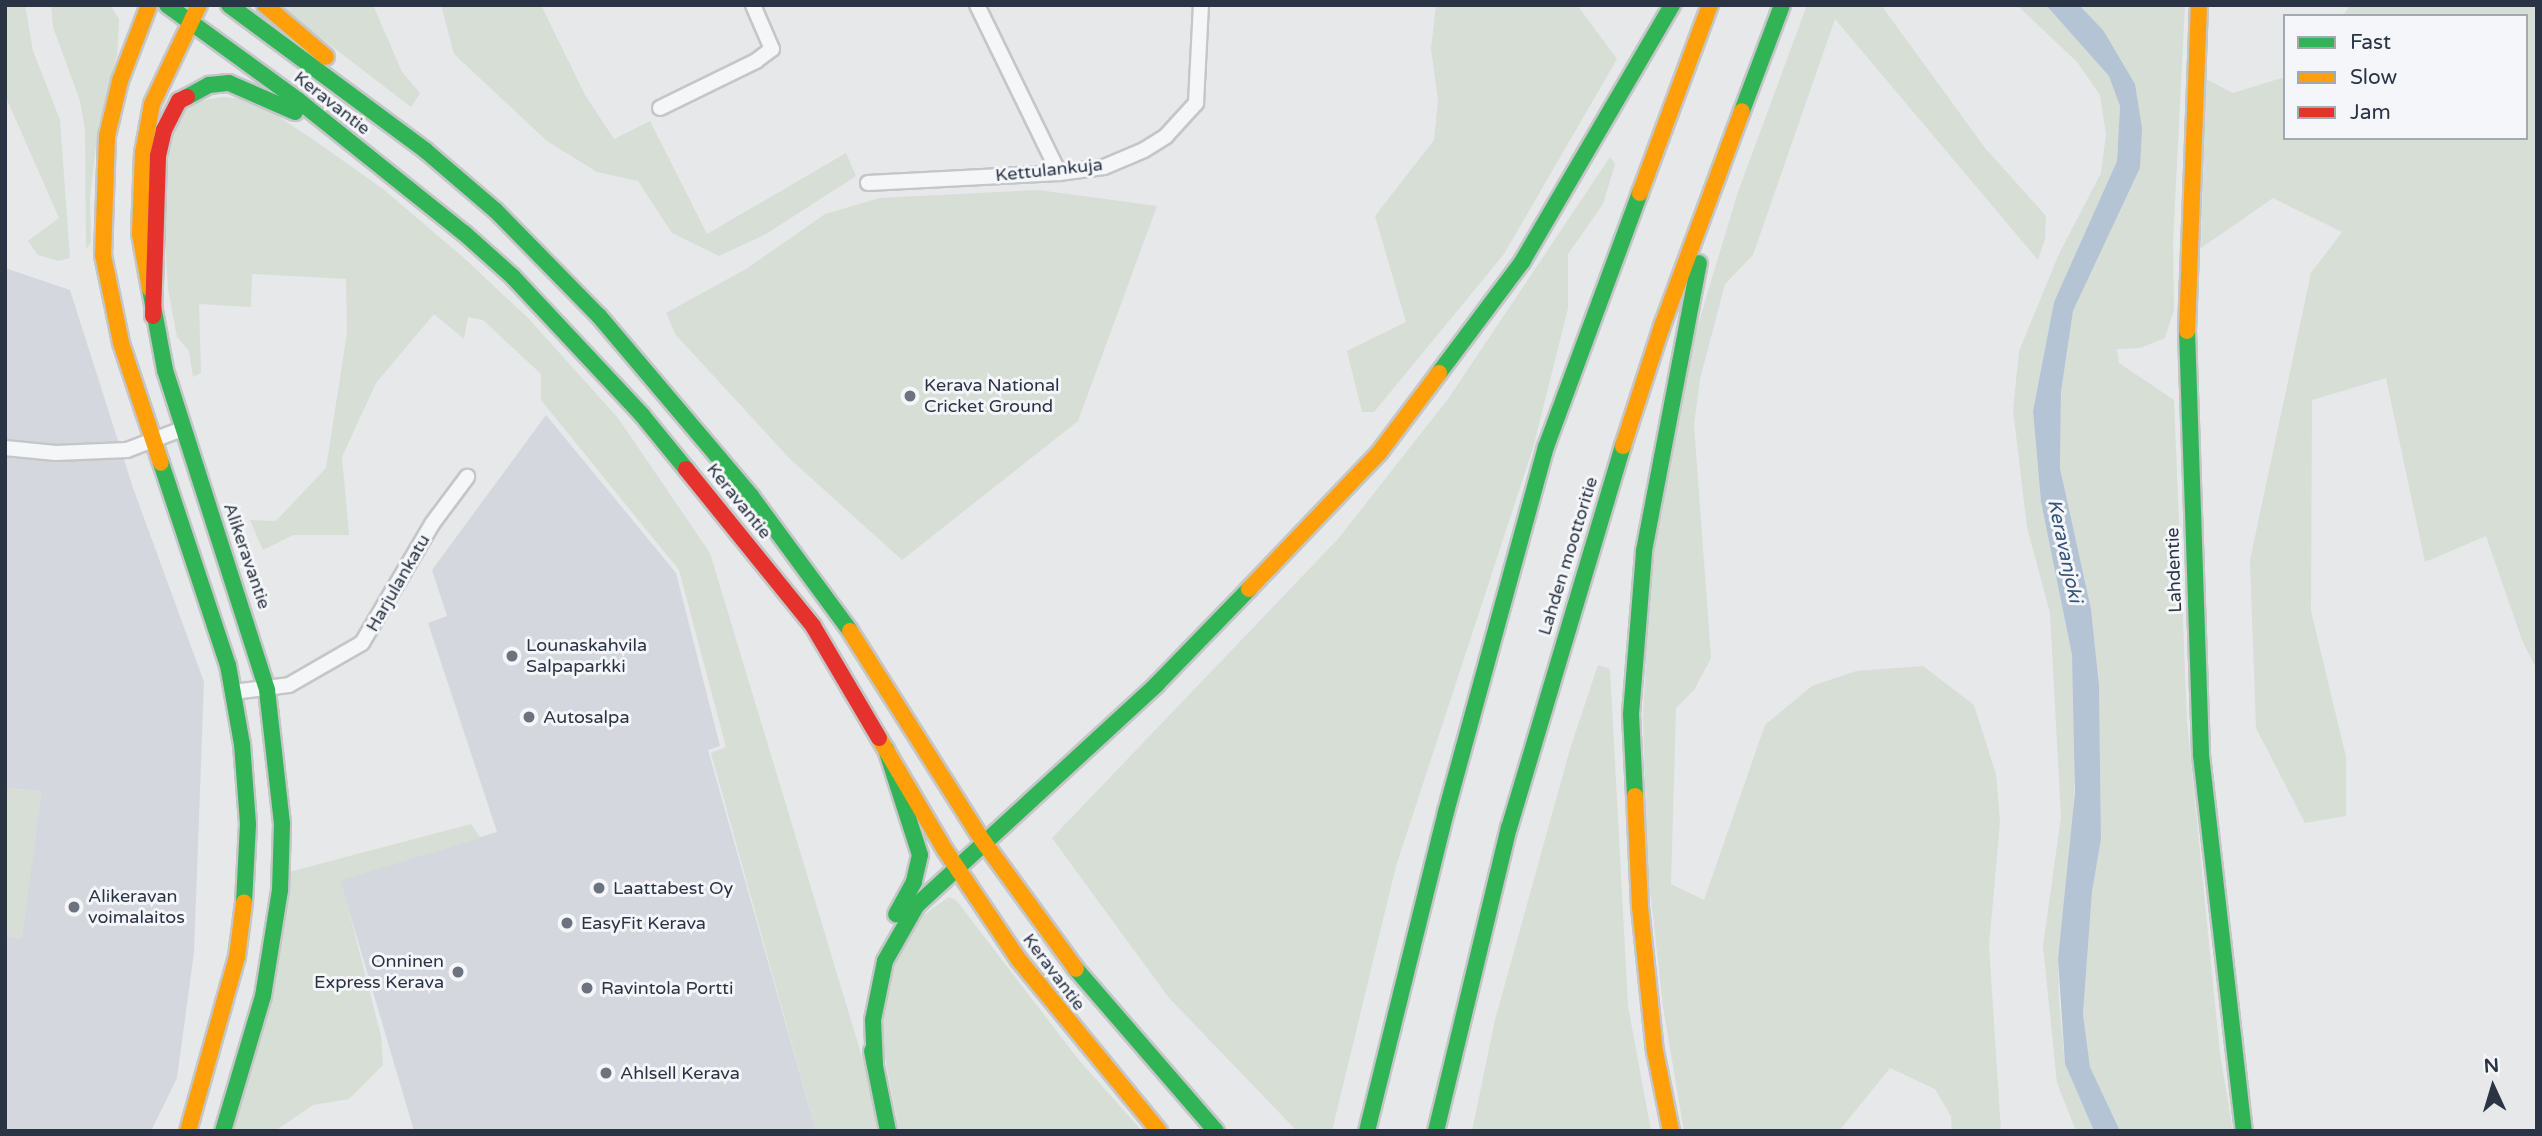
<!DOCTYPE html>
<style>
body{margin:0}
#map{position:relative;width:2542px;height:1136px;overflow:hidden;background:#e6e8ea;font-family:"Varela Round",sans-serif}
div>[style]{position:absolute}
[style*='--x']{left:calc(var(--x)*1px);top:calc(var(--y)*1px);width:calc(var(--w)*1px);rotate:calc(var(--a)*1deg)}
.built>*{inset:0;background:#d4d7dd}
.green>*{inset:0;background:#d6ded6}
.water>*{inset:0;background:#b4c4d5}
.roads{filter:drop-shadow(2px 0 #c4c6c8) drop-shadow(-2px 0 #c4c6c8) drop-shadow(0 2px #c4c6c8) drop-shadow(0 -2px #c4c6c8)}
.street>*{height:14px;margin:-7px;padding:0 7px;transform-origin:7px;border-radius:7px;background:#f5f6f7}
.fast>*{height:16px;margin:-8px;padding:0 8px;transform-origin:8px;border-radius:8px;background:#30b455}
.slow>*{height:16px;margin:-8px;padding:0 8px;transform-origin:8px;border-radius:8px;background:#ff9f0a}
.jam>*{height:16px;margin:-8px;padding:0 8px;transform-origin:8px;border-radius:8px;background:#e5322d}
.dots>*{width:19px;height:19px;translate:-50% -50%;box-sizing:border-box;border:4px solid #f4f6f9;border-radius:50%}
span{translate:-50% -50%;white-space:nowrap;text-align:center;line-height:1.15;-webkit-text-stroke:6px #f4f6f9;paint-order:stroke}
.street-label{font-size:18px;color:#2b3445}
.poi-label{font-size:18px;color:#2b3445}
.left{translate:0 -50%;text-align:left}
.right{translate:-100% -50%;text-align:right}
.water-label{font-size:19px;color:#34527a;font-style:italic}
.frame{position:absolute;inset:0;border:7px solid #2b3445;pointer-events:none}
.legend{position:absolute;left:2283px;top:14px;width:245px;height:126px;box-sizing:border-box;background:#f4f6f9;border:2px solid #a4a8b1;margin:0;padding:9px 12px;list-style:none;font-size:21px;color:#2b3445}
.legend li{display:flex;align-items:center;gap:14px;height:35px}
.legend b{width:35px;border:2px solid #a4a8b1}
.north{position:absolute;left:2458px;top:1052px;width:70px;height:70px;-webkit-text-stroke:5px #f4f6f9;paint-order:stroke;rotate:356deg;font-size:19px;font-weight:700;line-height:28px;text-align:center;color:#2b3445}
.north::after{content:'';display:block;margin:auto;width:24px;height:32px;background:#2b3445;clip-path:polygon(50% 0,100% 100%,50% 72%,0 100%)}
</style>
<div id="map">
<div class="built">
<i style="clip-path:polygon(5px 268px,70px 290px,133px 488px,204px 682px,194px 952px,177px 1078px,151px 1131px,5px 1131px,5px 936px,22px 938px,41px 791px,5px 788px)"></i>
<i style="clip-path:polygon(546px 415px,676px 573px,720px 746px,708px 750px,816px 1131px,414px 1131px,340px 880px,497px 832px,428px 623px,447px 616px,432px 570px)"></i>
</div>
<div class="green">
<i style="clip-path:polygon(5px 5px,25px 5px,33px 51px,60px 120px,70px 258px,58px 261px,38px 255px,28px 241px,59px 218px,5px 95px)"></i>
<i style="clip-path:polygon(51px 5px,110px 5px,119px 19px,117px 55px,98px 127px,90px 198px,91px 242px,86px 249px,85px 130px,80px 101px,53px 27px)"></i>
<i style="clip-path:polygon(278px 5px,373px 5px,402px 72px,420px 93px,411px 107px)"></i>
<i style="clip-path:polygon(441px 5px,541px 5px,585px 95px,614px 139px,650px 121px,707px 234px,846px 153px,856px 176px,766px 234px,719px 256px,672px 233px,638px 181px,597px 172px,547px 141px,454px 54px)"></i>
<i style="clip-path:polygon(1436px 5px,1577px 5px,1617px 59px,1504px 254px,1374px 412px,1362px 412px,1347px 351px,1406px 322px,1375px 216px,1434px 140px,1438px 100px,1431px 49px)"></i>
<i style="clip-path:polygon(1807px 5px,1881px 5px,1985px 148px,2046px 216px,2045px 239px,2038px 260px,1835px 19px,1753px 255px,1725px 284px,1700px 379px,1694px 425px,1711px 658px,1694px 690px,1676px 708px,1671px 884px,1704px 900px,1765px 725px,1812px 686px,1856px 671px,1923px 666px,1974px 705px,1996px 774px,2000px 822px,1989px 946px,2001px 1131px,1952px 1131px,1951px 1116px,1935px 1089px,1890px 1068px,1839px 1131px,1684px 1131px,1663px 1007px,1647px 863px,1643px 716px,1651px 559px,1690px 351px,1738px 192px)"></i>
<i style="clip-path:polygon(2017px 5px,2046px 5px,2063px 21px,2110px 76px,2120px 106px,2117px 161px,2054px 302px,2033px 411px,2041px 502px,2072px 655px,2076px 744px,2072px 847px,2058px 959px,2059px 1001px,2065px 1064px,2094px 1131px,2076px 1131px,2057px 1083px,2043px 946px,2061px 817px,2050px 613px,2027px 527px,2013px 410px,2019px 351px,2059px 254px,2101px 173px,2106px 134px,2100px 95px,2077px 62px)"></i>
<i style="clip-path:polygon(2079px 5px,2185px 5px,2173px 241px,2174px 310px,2165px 338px,2140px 348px,2117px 349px,2119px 363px,2174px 400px,2187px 721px,2220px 1054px,2233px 1131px,2120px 1131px,2090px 1067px,2083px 1014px,2092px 892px,2101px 839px,2099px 685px,2091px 609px,2060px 468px,2061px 392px,2073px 311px,2140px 168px,2103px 30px)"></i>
<i style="clip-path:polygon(2350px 5px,2537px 5px,2537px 670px,2522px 640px,2486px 536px,2425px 562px,2386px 378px,2312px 400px,2311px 611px,2346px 757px,2346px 816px,2305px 823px,2256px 728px,2250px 560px,2311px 273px,2342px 232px,2273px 198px,2201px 248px,2206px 79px,2233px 93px,2285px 77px,2285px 138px,2526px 138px,2526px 16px,2343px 16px)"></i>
<i style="clip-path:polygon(222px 97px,243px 99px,270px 111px,318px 143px,383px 189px,464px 258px,528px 318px,618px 418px,710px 553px,866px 1070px,879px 1131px,816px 1131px,711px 753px,726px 747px,679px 570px,541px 400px,541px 374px,483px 320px,468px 317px,464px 339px,434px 314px,376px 383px,342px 457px,349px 535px,293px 535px,263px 550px,250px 520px,276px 521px,326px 468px,347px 333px,346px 279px,252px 274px,251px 307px,199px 304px,201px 373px,193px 377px,189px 351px,177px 337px,168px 289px,163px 211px,171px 133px,183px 112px,201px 101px)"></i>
<i style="clip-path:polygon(1610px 157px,1615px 164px,1603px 204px,1568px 254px,1568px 308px,1533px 448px,1396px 866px,1332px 1131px,1297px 1131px,1169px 998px,1052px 838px,1338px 539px,1448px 399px)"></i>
<i style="clip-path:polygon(1038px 190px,1157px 206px,1078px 421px,902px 560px,790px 459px,676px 335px,666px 313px,746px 269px,825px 214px,880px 198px)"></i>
<i style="clip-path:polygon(1598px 665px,1610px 669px,1628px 1006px,1651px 1131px,1472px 1131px,1495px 1020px,1570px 749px)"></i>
<i style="clip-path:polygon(5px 788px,42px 791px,22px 938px,5px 936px)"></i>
<i style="clip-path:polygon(471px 824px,481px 838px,341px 880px,381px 1036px,383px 1065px,349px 1099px,313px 1105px,275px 1131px,233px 1129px,289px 872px)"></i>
<i style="clip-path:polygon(949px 897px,956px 900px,1078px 1059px,1142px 1131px,899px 1131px,884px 1053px,882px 1007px,898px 954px,922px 916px)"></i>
</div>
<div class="water">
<i style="clip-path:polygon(2046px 5px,2079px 5px,2103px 30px,2135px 84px,2142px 128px,2140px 168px,2073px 311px,2061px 392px,2060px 468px,2091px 609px,2099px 685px,2101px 839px,2092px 892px,2083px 1014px,2090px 1067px,2120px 1131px,2094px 1131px,2065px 1064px,2058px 959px,2075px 792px,2072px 655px,2041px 502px,2033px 411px,2054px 302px,2117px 161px,2120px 106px,2109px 76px)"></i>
</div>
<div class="roads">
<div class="street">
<i style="--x:977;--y:5;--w:187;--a:64"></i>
<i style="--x:660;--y:108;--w:107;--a:-26.1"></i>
<i style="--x:756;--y:61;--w:20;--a:-37"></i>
<i style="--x:772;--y:49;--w:48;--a:-113.4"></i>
<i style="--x:868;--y:183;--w:191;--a:-3"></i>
<i style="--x:1059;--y:173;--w:45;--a:-7.6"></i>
<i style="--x:1104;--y:167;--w:43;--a:-23"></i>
<i style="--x:1144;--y:150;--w:26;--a:-32"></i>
<i style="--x:1166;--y:136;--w:45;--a:-47.7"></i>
<i style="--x:1196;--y:103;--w:98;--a:-87.1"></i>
<i style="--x:5;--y:448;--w:51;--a:5.6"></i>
<i style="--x:56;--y:453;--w:71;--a:-2.4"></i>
<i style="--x:127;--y:450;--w:59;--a:-20.9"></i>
<i style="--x:233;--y:692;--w:56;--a:-7.1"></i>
<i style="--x:289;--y:685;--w:84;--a:-29.9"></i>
<i style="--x:362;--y:643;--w:138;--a:-59.5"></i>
<i style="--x:432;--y:524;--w:59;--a:-53.3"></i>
</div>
<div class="fast">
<i style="--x:167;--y:5;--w:163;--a:36"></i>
<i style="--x:299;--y:101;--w:211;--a:38.7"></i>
<i style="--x:464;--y:233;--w:66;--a:41.9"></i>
<i style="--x:513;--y:277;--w:189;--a:46.9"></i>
<i style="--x:642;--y:415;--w:70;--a:50.8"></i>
<i style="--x:229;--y:5;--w:245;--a:36.5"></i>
<i style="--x:426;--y:151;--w:92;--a:40.6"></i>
<i style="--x:496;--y:211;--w:147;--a:45.6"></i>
<i style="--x:599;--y:316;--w:236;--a:49.8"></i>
<i style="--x:751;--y:496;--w:167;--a:53.7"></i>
<i style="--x:187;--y:97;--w:25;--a:-29"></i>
<i style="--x:209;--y:85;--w:20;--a:-6"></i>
<i style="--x:229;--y:83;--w:72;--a:23.7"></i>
<i style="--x:1742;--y:111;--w:113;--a:-69.3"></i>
<i style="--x:150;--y:289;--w:82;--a:79.5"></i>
<i style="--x:165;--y:370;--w:336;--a:72.3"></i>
<i style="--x:267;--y:690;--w:135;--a:83.6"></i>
<i style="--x:282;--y:824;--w:66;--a:91.7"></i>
<i style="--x:280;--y:890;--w:107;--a:99.1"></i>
<i style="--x:263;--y:996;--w:141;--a:106.5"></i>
<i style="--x:2187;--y:331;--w:424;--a:88.1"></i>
<i style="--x:2201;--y:755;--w:378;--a:83.5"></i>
<i style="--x:1439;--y:373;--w:139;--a:-53.2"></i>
<i style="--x:1522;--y:262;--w:298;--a:-59.7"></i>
<i style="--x:161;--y:463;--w:213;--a:71.7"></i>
<i style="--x:228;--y:665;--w:80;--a:80"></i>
<i style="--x:242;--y:744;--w:80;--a:85.7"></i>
<i style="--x:248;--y:824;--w:78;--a:92.9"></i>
<i style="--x:886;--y:749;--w:111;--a:72.2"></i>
<i style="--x:920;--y:855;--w:28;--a:103"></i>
<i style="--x:914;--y:882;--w:37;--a:119"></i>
<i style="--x:1635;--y:796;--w:82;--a:-92.8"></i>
<i style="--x:1631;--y:714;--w:164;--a:-85.4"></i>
<i style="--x:1644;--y:551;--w:293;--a:-79.2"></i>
<i style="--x:1076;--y:969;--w:214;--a:49.2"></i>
<i style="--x:872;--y:1051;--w:82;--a:78.7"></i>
<i style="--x:875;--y:1066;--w:46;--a:-92.5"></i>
<i style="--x:873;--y:1020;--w:60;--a:-78.5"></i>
<i style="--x:885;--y:961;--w:64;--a:-60.3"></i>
<i style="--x:917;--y:905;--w:326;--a:-42.6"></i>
<i style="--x:1157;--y:684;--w:132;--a:-45.9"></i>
<i style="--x:1367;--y:1131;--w:329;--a:-76.1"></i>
<i style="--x:1446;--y:812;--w:378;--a:-74.7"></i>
<i style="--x:1546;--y:447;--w:271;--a:-69.7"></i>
<i style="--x:1436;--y:1131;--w:312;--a:-76.5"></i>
<i style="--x:1509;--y:828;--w:399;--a:-73.4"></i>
</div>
<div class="slow">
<i style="--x:149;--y:5;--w:81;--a:110.9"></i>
<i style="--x:120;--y:81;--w:57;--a:103.3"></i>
<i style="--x:107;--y:136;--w:119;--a:91.9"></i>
<i style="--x:103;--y:255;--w:90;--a:78.4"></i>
<i style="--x:121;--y:343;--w:126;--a:71.6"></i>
<i style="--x:265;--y:5;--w:80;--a:40.4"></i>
<i style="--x:1640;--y:193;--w:201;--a:-69.6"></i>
<i style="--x:150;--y:289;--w:56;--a:-100.3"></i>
<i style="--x:140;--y:234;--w:81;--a:-87.9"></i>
<i style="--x:143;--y:153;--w:50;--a:-79.6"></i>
<i style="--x:152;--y:104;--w:110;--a:-64.6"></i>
<i style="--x:2187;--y:331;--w:326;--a:-87.9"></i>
<i style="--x:1623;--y:446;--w:126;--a:-72"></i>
<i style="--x:1662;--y:326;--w:229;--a:-69.6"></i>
<i style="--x:1249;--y:589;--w:188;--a:-46.3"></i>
<i style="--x:1379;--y:453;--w:100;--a:-53.1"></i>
<i style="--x:850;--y:631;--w:249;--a:57.7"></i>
<i style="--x:983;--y:841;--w:158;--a:54"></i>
<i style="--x:879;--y:738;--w:130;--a:59.5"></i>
<i style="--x:945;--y:850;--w:133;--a:56.1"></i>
<i style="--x:1019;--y:960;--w:221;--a:50.7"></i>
<i style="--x:1635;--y:796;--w:111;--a:87.4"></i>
<i style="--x:1640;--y:907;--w:145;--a:84.1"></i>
<i style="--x:1655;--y:1051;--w:82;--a:78.7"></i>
<i style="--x:188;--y:1131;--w:181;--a:-74.3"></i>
<i style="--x:237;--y:957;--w:55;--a:-82.7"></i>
</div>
<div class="jam">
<i style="--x:153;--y:316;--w:160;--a:-88.2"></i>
<i style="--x:158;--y:156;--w:27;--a:-77"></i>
<i style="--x:164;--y:130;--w:33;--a:-63"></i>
<i style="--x:179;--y:101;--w:9;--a:-27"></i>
<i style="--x:686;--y:469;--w:202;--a:51"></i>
<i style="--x:813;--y:626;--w:130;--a:59.5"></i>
</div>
</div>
<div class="dots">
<i style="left:910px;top:396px;background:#6c737f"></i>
<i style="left:512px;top:656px;background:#6c737f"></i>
<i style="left:529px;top:717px;background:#6c737f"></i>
<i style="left:599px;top:888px;background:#6c737f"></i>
<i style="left:74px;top:907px;background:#6c737f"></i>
<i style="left:567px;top:923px;background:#6c737f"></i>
<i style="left:458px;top:972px;background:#6c737f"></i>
<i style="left:587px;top:988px;background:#6c737f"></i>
<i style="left:606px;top:1073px;background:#6c737f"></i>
</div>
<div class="street-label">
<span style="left:332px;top:103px;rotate:38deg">Keravantie</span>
<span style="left:1049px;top:170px;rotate:-6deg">Kettulankuja</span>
<span style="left:739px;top:501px;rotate:51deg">Keravantie</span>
<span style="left:247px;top:556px;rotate:71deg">Alikeravantie</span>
<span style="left:1568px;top:556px;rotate:-73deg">Lahden moottoritie</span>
<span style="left:2174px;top:570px;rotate:-92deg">Lahdentie</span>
<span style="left:398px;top:583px;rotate:-60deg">Harjulankatu</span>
<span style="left:1054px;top:972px;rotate:53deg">Keravantie</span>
</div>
<div class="poi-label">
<span class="left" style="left:924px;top:396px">Kerava National<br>Cricket Ground</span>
<span class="left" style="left:526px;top:656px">Lounaskahvila<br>Salpaparkki</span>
<span class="left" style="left:543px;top:717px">Autosalpa</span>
<span class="left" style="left:613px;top:888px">Laattabest Oy</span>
<span class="left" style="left:88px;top:907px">Alikeravan<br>voimalaitos</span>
<span class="left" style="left:581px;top:923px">EasyFit Kerava</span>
<span class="right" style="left:444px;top:972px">Onninen<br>Express Kerava</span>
<span class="left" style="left:601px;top:988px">Ravintola Portti</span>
<span class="left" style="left:620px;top:1073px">Ahlsell Kerava</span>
</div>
<div class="water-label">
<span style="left:2064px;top:551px;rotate:78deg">Keravanjoki</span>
</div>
<div class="frame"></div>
<ul class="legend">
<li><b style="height:9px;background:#30b455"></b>Fast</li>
<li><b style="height:9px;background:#ff9f0a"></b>Slow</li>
<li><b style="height:9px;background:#e5322d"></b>Jam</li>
</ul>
<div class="north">N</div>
</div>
